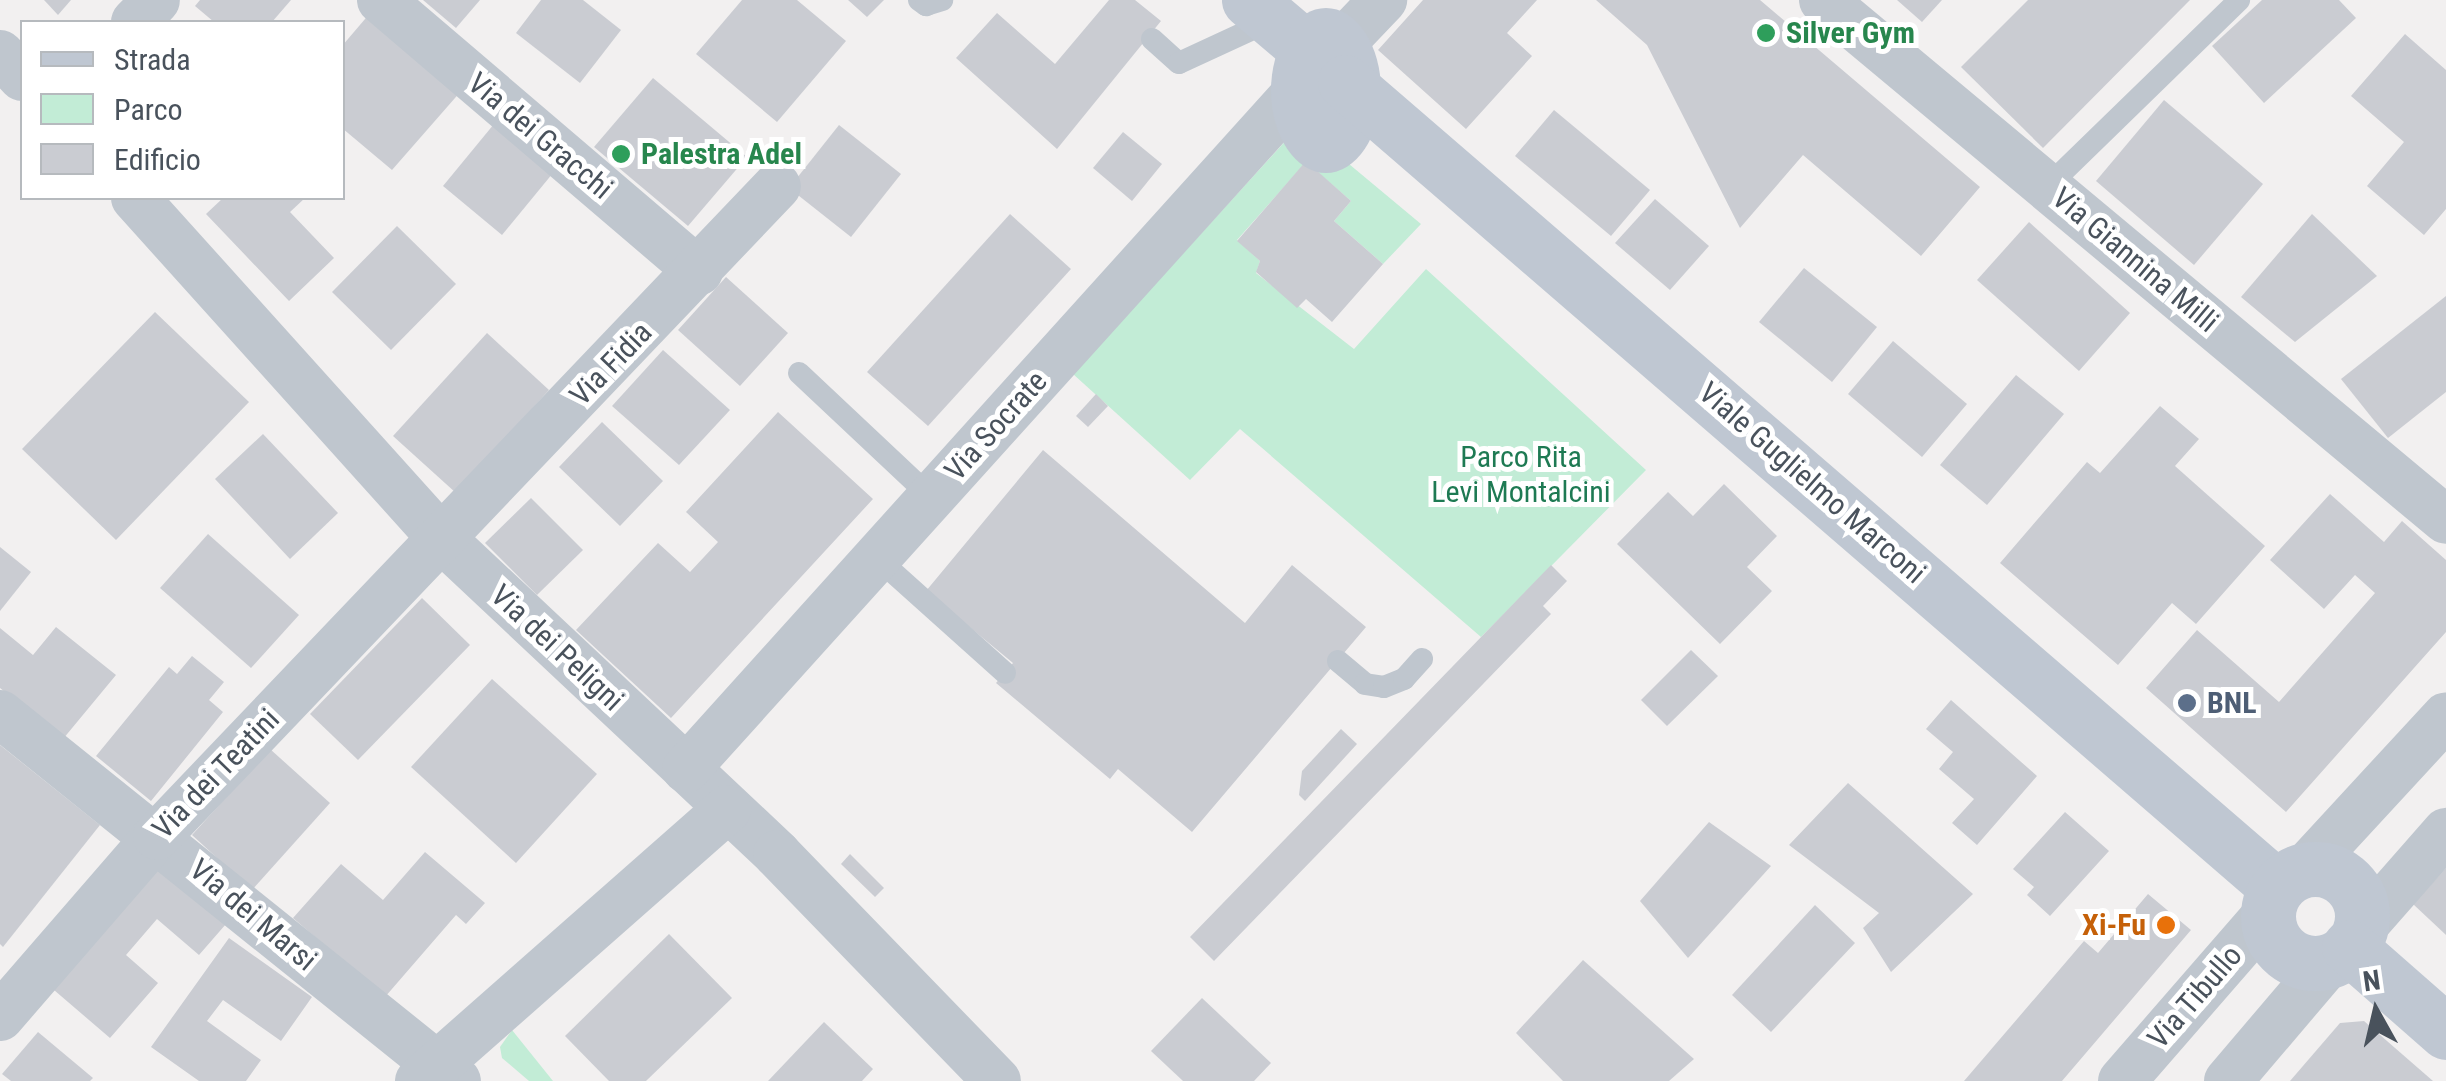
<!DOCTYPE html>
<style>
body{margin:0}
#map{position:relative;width:2446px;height:1081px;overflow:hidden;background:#f2f0f0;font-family:"Roboto Condensed",sans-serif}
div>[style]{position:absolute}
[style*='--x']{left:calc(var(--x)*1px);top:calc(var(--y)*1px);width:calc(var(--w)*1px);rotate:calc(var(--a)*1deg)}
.green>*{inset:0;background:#c2ecd6}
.building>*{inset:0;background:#caccd2}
.lane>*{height:22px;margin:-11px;padding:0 11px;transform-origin:11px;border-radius:11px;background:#bfc6ce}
.street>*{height:48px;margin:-24px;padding:0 24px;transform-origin:24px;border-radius:24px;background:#bfc6ce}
.secondary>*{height:55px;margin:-27.5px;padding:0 27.5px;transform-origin:27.5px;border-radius:27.5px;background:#bfc7d2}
.secondary>.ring{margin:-27.5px;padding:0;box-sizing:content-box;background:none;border:55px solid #bfc7d2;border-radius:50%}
.dots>*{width:28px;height:28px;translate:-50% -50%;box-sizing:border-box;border:5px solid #fff;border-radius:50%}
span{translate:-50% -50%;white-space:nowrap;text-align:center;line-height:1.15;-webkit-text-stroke:10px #fff;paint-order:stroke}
.leisure-label{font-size:30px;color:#27864d;font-weight:700}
.left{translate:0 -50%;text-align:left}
.street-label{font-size:30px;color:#49525c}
.park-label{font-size:30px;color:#1e7a53}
.service-label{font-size:30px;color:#4e5e75;font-weight:700}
.food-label{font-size:30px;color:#c56008;font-weight:700}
.right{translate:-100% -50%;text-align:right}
.legend{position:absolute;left:20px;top:20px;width:325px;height:180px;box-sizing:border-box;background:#fff;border:2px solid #b6babe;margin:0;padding:12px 18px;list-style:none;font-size:30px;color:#49525c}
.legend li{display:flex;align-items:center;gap:20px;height:50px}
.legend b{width:50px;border:2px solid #b6babe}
.north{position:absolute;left:2326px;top:961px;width:100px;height:100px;-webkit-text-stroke:8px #fff;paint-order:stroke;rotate:352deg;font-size:28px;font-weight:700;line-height:40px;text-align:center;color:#49525c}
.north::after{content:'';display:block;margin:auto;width:35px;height:45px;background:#49525c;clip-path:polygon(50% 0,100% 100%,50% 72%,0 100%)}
</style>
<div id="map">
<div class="green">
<i style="clip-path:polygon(1301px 124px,1421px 224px,1383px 264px,1334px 221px,1351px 201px,1306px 162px,1237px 240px,1260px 261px,1256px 273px,1354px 349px,1426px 269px,1646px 470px,1481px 637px,1240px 429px,1190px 480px,1073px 374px)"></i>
<i style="clip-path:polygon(512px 1030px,553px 1081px,529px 1081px,502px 1058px,500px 1047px)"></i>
</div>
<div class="building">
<i style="clip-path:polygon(44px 0,71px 0,58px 15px)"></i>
<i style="clip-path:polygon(200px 0,291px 0,272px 22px,214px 22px,195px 6px)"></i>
<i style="clip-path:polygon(423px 0,480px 0,456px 28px)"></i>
<i style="clip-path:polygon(541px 0,583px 0,621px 30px,580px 83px,516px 33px)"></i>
<i style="clip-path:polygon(742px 0,797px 0,846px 41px,777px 122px,696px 54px)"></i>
<i style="clip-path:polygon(848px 0,884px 0,867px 17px)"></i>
<i style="clip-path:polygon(1109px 0,1135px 0,1161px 21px,1057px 149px,956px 58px,997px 13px,1055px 64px)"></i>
<i style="clip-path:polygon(1423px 0,1537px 0,1507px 33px,1532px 56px,1466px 129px,1378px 50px)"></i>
<i style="clip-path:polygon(1596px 0,1760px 0,1980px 187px,1921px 256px,1803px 155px,1740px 228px,1647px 45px)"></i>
<i style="clip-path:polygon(1897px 0,1942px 0,1922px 22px)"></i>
<i style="clip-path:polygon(2028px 0,2190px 0,2043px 148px,1961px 67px)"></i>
<i style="clip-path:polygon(2262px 0,2339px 0,2356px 18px,2264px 103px,2212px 46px)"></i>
<i style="clip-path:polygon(371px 12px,462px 90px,392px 170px,342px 128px,342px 46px)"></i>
<i style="clip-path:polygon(2405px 34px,2446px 70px,2446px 209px,2424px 235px,2367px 186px,2404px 142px,2351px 96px)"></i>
<i style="clip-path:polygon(653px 78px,747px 157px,688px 226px,594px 147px)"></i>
<i style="clip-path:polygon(2164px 100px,2263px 184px,2194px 265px,2096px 181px)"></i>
<i style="clip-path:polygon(1554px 110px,1650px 190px,1611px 236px,1515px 156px)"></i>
<i style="clip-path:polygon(494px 124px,553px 173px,502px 235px,443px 186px)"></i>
<i style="clip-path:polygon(839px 125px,901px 174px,851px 237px,789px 188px)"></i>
<i style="clip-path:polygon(1123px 132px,1162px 164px,1132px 201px,1093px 168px)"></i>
<i style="clip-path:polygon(1306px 161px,1351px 201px,1334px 221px,1383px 264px,1332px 322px,1306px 299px,1297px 308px,1256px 272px,1260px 261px,1237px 241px)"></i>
<i style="clip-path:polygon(223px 198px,305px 198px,290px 212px,334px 258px,289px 301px,206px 214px)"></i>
<i style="clip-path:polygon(1655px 199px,1709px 246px,1670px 290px,1615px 243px)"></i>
<i style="clip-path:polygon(1010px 214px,1071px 269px,928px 426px,867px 372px)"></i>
<i style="clip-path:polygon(2312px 214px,2377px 276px,2295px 342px,2241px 297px)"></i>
<i style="clip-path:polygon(2029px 222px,2130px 313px,2079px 371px,1977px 280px)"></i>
<i style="clip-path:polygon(397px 226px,456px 284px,391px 350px,332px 292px)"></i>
<i style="clip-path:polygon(1804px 268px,1877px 327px,1832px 382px,1759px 322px)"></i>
<i style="clip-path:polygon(726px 277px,788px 333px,740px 386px,678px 330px)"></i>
<i style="clip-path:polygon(2446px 296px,2446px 392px,2388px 438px,2341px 379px)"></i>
<i style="clip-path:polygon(155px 312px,249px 402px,116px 540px,22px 449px)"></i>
<i style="clip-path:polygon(487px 333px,549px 390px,456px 493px,393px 436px)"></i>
<i style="clip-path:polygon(1893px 341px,1967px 404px,1922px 457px,1848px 394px)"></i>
<i style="clip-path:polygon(663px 350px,730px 410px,679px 465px,612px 406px)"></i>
<i style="clip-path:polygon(2016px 375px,2064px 414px,1987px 505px,1940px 465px)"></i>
<i style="clip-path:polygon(1096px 394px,1108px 406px,1088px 427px,1076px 416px)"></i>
<i style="clip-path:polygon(2160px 406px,2199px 439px,2175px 466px,2265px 546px,2196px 624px,2172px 603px,2118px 665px,2000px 563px,2087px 462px,2100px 473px)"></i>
<i style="clip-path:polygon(778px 412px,873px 499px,671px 718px,576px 630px,658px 543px,690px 572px,718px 542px,686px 512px)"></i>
<i style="clip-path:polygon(602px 422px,663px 481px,620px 526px,559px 467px)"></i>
<i style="clip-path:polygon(263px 434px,338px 513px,290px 559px,215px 479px)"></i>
<i style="clip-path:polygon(1043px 450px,1245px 623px,1292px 565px,1366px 627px,1192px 832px,1118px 769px,1110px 779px,996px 683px,1013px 663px,926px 591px)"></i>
<i style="clip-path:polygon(1724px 484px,1777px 536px,1747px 567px,1772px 591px,1720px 644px,1617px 544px,1668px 492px,1693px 516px)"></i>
<i style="clip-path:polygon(2330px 494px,2384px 542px,2402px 521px,2446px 560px,2446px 632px,2286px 812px,2146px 688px,2197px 630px,2279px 702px,2375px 593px,2355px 575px,2324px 609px,2270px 560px)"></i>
<i style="clip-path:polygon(531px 498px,583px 550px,537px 595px,485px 543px)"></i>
<i style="clip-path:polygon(208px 534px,299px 615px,251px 668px,160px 588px)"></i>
<i style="clip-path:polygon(0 547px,31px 572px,0 611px)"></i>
<i style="clip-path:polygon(1551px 565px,1567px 581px,1543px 606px,1551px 614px,1214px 961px,1190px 937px)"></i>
<i style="clip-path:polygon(422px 598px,470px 645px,358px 760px,310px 714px)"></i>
<i style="clip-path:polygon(56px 627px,116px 675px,63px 739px,0 688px,0 628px,33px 655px)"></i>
<i style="clip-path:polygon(1691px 650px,1718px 676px,1667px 726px,1641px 700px)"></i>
<i style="clip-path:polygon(192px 656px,224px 682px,209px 700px,223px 712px,151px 801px,96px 756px,169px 667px,177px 674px)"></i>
<i style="clip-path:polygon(492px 679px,597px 774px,516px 863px,411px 767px)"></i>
<i style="clip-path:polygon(1951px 700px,2037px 776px,1977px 845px,1952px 823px,1974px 799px,1939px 769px,1953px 752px,1926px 729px)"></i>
<i style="clip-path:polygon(1341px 729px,1357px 744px,1305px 801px,1299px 795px,1302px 771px)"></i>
<i style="clip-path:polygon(0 745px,100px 825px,3px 947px,0 944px)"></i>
<i style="clip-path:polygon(270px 749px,330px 803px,252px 890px,192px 835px)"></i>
<i style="clip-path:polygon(1848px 783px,1973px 894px,1891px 972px,1863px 928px,1879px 913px,1789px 845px)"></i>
<i style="clip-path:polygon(2065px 812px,2109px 851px,2050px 916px,2027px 895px,2034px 887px,2013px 869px)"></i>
<i style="clip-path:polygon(1709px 822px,1771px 866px,1688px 958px,1640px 901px)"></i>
<i style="clip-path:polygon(425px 852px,485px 903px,466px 924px,456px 915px,385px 997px,293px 918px,341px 864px,383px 900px)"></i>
<i style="clip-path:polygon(850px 854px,884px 888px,875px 897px,841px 864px)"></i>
<i style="clip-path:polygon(153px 861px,226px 924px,199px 955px,157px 919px,126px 955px,158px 983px,110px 1038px,47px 984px)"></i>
<i style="clip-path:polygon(2446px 868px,2446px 935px,2413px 904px)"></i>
<i style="clip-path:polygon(2148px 894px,2191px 930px,2062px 1081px,1964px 1081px,2084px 941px,2098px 953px)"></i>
<i style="clip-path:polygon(1815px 905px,1855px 943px,1771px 1032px,1732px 995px)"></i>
<i style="clip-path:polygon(669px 934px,732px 998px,646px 1081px,609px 1081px,565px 1036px)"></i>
<i style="clip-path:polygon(229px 938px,312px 997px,281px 1041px,223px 1000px,207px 1021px,261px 1060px,246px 1081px,199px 1081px,151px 1047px)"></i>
<i style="clip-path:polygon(1583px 960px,1694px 1059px,1669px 1081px,1563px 1081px,1516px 1033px)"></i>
<i style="clip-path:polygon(1202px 998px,1271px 1063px,1254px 1081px,1183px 1081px,1151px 1051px)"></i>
<i style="clip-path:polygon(2364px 1021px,2433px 1081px,2290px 1081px,2340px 1023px)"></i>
<i style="clip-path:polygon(824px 1022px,873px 1069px,862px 1081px,768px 1081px)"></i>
<i style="clip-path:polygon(38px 1032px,93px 1078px,90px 1081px,11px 1081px,2px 1074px)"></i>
</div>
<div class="lane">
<i style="--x:919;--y:0;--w:9;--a:36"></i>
<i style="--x:926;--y:5;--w:17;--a:-17"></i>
<i style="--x:1152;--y:39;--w:36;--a:42"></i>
<i style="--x:1179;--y:63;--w:100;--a:-24.8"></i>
<i style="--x:2047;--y:187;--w:268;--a:-44.2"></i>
<i style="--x:799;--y:373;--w:181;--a:43.2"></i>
<i style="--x:877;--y:558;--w:172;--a:41.9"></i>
<i style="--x:1338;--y:661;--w:35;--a:40"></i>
<i style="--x:1365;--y:684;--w:19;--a:9"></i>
<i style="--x:1384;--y:687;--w:22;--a:-22"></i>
<i style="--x:1404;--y:679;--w:27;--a:-48"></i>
</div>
<div class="street">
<i style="--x:381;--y:0;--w:418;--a:40.5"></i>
<i style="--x:1823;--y:0;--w:811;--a:39.85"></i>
<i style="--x:135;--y:22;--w:30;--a:-46"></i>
<i style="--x:1344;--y:41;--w:57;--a:-46.4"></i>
<i style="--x:0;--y:54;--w:32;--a:46"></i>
<i style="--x:135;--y:198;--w:459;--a:48"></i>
<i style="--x:442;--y:539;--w:460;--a:43.2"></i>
<i style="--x:777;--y:854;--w:316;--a:45.9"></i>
<i style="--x:0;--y:714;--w:586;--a:38.77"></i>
<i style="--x:686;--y:769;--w:925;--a:-47.93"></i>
<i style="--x:2304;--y:870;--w:209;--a:-47.3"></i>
<i style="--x:2359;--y:931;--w:132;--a:-48.7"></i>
<i style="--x:0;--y:1017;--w:240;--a:-49.1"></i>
<i style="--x:157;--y:836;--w:898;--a:-46.35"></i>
<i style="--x:419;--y:1081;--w:411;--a:-41.4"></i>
<i style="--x:2122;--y:1081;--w:223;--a:-49"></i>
<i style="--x:2228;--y:1081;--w:159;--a:-49.6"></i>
</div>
<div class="secondary">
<i style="--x:1249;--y:0;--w:71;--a:40.4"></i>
<i class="ring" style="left:1298px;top:35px;width:-1px;height:-1px"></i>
<i style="--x:1345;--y:82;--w:1232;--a:40.82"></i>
<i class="ring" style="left:2268px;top:869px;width:39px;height:39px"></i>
<i style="--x:2349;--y:947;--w:129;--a:41.2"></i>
</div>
<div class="dots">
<i style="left:1766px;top:33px;background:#2e9e5b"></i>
<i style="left:621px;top:154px;background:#2e9e5b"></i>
<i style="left:2187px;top:703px;background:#5c6f8a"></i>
<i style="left:2166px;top:925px;background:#e8710a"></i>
</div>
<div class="leisure-label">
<span class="left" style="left:1786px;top:33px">Silver Gym</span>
<span class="left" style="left:641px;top:154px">Palestra Adel</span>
</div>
<div class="street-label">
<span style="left:540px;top:136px;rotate:40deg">Via dei Gracchi</span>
<span style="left:2135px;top:260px;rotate:40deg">Via Giannina Milli</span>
<span style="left:611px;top:364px;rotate:-46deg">Via Fidia</span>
<span style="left:996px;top:426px;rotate:-48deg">Via Socrate</span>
<span style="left:1812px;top:483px;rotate:41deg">Viale Guglielmo Marconi</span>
<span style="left:557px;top:648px;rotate:43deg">Via dei Peligni</span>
<span style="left:216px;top:774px;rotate:-46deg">Via dei Teatini</span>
<span style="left:253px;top:915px;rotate:40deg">Via dei Marsi</span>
<span style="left:2195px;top:997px;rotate:-49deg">Via Tibullo</span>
</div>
<div class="park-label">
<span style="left:1521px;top:474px">Parco Rita<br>Levi Montalcini</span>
</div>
<div class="service-label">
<span class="left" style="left:2207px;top:703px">BNL</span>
</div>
<div class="food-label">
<span class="right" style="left:2146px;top:925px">Xi-Fu</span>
</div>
<ul class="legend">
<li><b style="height:12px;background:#bfc7d2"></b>Strada</li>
<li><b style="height:28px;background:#c2ecd6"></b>Parco</li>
<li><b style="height:28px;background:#caccd2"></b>Edificio</li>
</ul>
<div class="north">N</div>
</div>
